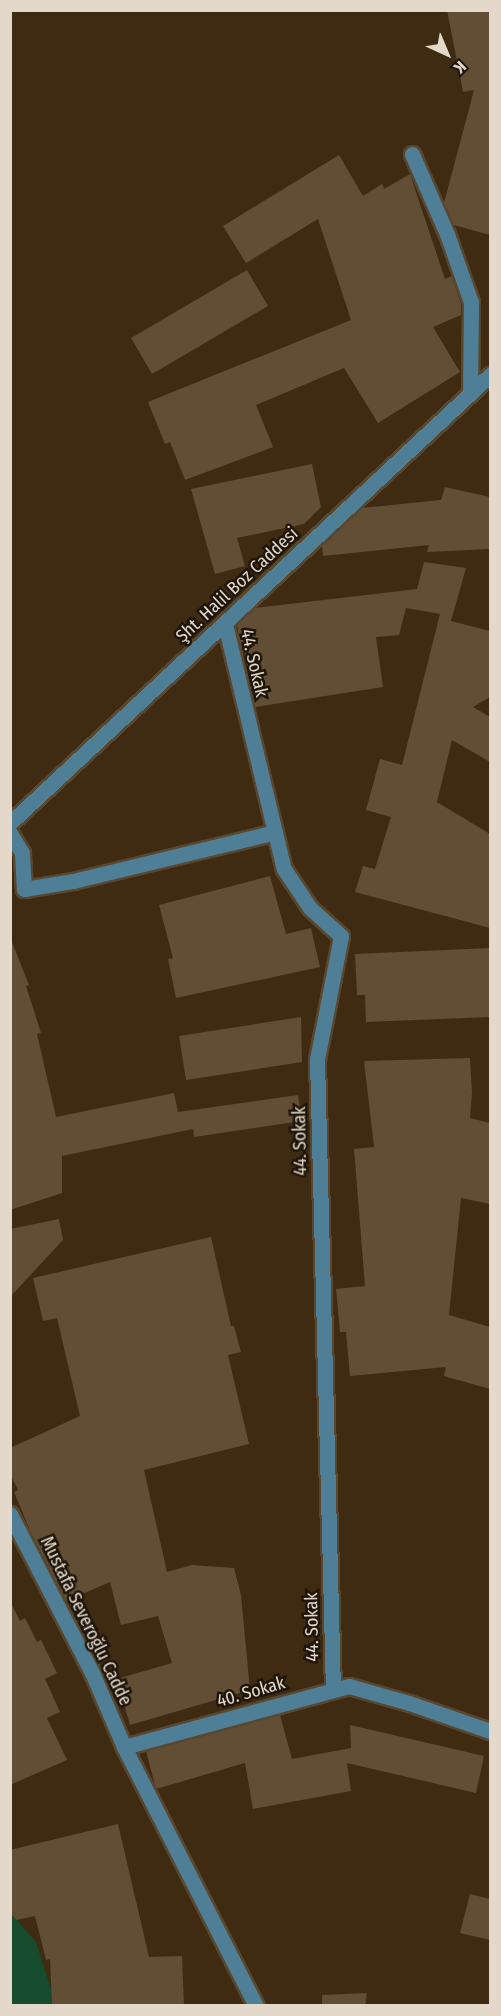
<!DOCTYPE html>
<meta charset="utf-8">
<style>
body{margin:0}
#map{position:relative;width:501px;height:2016px;overflow:hidden;background:#3e2b11;font-family:"Fira Sans Condensed",sans-serif}
div>[style]{position:absolute}
[style*='--x']{left:calc(var(--x)*1px);top:calc(var(--y)*1px);width:calc(var(--w)*1px);rotate:calc(var(--a)*1deg)}
.green>*{inset:0;background:#164b2e}
.building>*{inset:0;background:#624e34}
.roads{filter:drop-shadow(2px 0 #59472f) drop-shadow(-2px 0 #59472f) drop-shadow(0 2px #59472f) drop-shadow(0 -2px #59472f)}
.minor>*{height:15px;margin:-7.5px;padding:0 7.5px;transform-origin:7.5px;border-radius:7.5px;background:#4e7f97}
span{translate:-50% -50%;white-space:nowrap;text-align:center;line-height:1.15;-webkit-text-stroke:5px #1e150b;paint-order:stroke}
.street-label{font-size:18px;color:#e4d8ca}
.frame{position:absolute;inset:0;border:12px solid #e4d8ca;pointer-events:none}
.north{position:absolute;left:417px;top:24px;width:60px;height:60px;-webkit-text-stroke:4px #1e150b;paint-order:stroke;rotate:136deg;font-size:16px;font-weight:700;line-height:24px;text-align:center;color:#e4d8ca}
.north::after{content:'';display:block;margin:auto;width:21px;height:27px;background:#e4d8ca;clip-path:polygon(50% 0,100% 100%,50% 72%,0 100%)}
</style>
<div id="map">
<div class="green">
<i style="clip-path:polygon(10px 1912px,36px 1942px,56px 2005px,11px 2005px)"></i>
</div>
<div class="building">
<i style="clip-path:polygon(447px 10px,490px 10px,490px 235px,454px 225px,444px 203px,474px 90px,463px 92px)"></i>
<i style="clip-path:polygon(339px 155px,363px 196px,382px 184px,384px 189px,410px 174px,445px 279px,452px 276px,461px 304px,461px 315px,433px 327px,460px 372px,378px 423px,344px 368px,256px 405px,273px 447px,185px 480px,170px 442px,165px 444px,148px 402px,351px 320px,318px 219px,246px 263px,223px 226px)"></i>
<i style="clip-path:polygon(247px 270px,268px 306px,152px 374px,131px 338px)"></i>
<i style="clip-path:polygon(312px 464px,321px 507px,304px 524px,237px 538px,245px 566px,215px 574px,191px 489px)"></i>
<i style="clip-path:polygon(445px 487px,490px 497px,490px 549px,427px 552px,429px 545px,323px 556px,322px 545px,362px 508px,441px 500px)"></i>
<i style="clip-path:polygon(424px 562px,466px 568px,451px 621px,490px 631px,490px 697px,473px 707px,490px 717px,490px 762px,452px 740px,437px 802px,490px 834px,490px 928px,355px 892px,363px 866px,375px 869px,391px 817px,366px 810px,380px 759px,402px 765px,440px 614px,406px 608px,399px 635px,376px 637px,383px 687px,255px 707px,245px 652px,242px 653px,239px 640px,237px 624px,255px 608px,417px 589px)"></i>
<i style="clip-path:polygon(270px 876px,286px 934px,311px 928px,320px 967px,176px 998px,168px 959px,173px 958px,159px 905px)"></i>
<i style="clip-path:polygon(10px 937px,29px 985px,26px 986px,41px 1033px,37px 1034px,56px 1117px,174px 1093px,178px 1112px,298px 1095px,302px 1121px,194px 1137px,193px 1129px,62px 1156px,62px 1193px,10px 1210px)"></i>
<i style="clip-path:polygon(490px 948px,490px 1017px,366px 1022px,365px 995px,357px 995px,355px 954px)"></i>
<i style="clip-path:polygon(301px 1017px,302px 1062px,186px 1080px,179px 1036px)"></i>
<i style="clip-path:polygon(470px 1058px,472px 1093px,470px 1118px,490px 1123px,490px 1204px,461px 1198px,449px 1315px,490px 1327px,490px 1389px,444px 1376px,446px 1367px,350px 1376px,346px 1332px,340px 1332px,336px 1289px,365px 1286px,354px 1149px,374px 1147px,364px 1061px)"></i>
<i style="clip-path:polygon(59px 1219px,63px 1240px,10px 1297px,10px 1229px)"></i>
<i style="clip-path:polygon(211px 1237px,231px 1326px,234px 1326px,241px 1352px,228px 1355px,249px 1444px,144px 1470px,167px 1572px,192px 1565px,234px 1568px,241px 1595px,250px 1690px,130px 1725px,117px 1679px,172px 1663px,158px 1616px,121px 1625px,110px 1582px,66px 1601px,32px 1535px,14px 1492px,18px 1490px,10px 1474px,10px 1448px,80px 1416px,57px 1318px,43px 1321px,33px 1278px)"></i>
<i style="clip-path:polygon(10px 1601px,20px 1621px,25px 1618px,37px 1642px,41px 1640px,57px 1673px,45px 1679px,60px 1712px,47px 1718px,67px 1760px,10px 1785px)"></i>
<i style="clip-path:polygon(280px 1715px,292px 1759px,351px 1748px,350px 1725px,484px 1756px,476px 1793px,347px 1763px,351px 1791px,253px 1809px,245px 1763px,156px 1789px,146px 1751px)"></i>
<i style="clip-path:polygon(118px 1824px,149px 1957px,182px 1956px,184px 2006px,52px 2005px,50px 1959px,46px 1960px,35px 1916px,16px 1920px,10px 1912px,10px 1850px)"></i>
<i style="clip-path:polygon(470px 1894px,490px 1899px,490px 1940px,460px 1933px)"></i>
<i style="clip-path:polygon(367px 1993px,365px 2006px,322px 2006px,322px 1995px)"></i>
</div>
<div class="roads">
<div class="minor">
<i style="--x:412;--y:154;--w:87;--a:66.4"></i>
<i style="--x:447;--y:234;--w:72;--a:70.6"></i>
<i style="--x:471;--y:302;--w:91;--a:90.6"></i>
<i style="--x:225;--y:624;--w:252;--a:76.5"></i>
<i style="--x:284;--y:869;--w:47;--a:56.3"></i>
<i style="--x:310;--y:908;--w:42;--a:42.1"></i>
<i style="--x:341;--y:936;--w:125;--a:101"></i>
<i style="--x:317;--y:1059;--w:630;--a:88.55"></i>
<i style="--x:10;--y:823;--w:657;--a:-43.03"></i>
<i style="--x:10;--y:833;--w:23;--a:59"></i>
<i style="--x:22;--y:853;--w:36;--a:87"></i>
<i style="--x:24;--y:889;--w:50;--a:-9.3"></i>
<i style="--x:73;--y:881;--w:208;--a:-13.6"></i>
<i style="--x:10;--y:1514;--w:181;--a:62.7"></i>
<i style="--x:93;--y:1675;--w:78;--a:66.7"></i>
<i style="--x:124;--y:1747;--w:291;--a:63"></i>
<i style="--x:124;--y:1747;--w:233;--a:-15.2"></i>
<i style="--x:349;--y:1686;--w:62;--a:15.8"></i>
<i style="--x:409;--y:1703;--w:86;--a:19.1"></i>
</div>
</div>
<div class="street-label">
<span style="left:237px;top:585px;rotate:-43deg">Şht. Halil Boz Caddesi</span>
<span style="left:254px;top:663px;rotate:77deg">44. Sokak</span>
<span style="left:300px;top:1141px;rotate:-91deg">44. Sokak</span>
<span style="left:86px;top:1621px;rotate:64deg">Mustafa Severoğlu Cadde</span>
<span style="left:312px;top:1627px;rotate:-91deg">44. Sokak</span>
<span style="left:251px;top:1692px;rotate:-16deg">40. Sokak</span>
</div>
<div class="frame"></div>
<div class="north">K</div>
</div>
